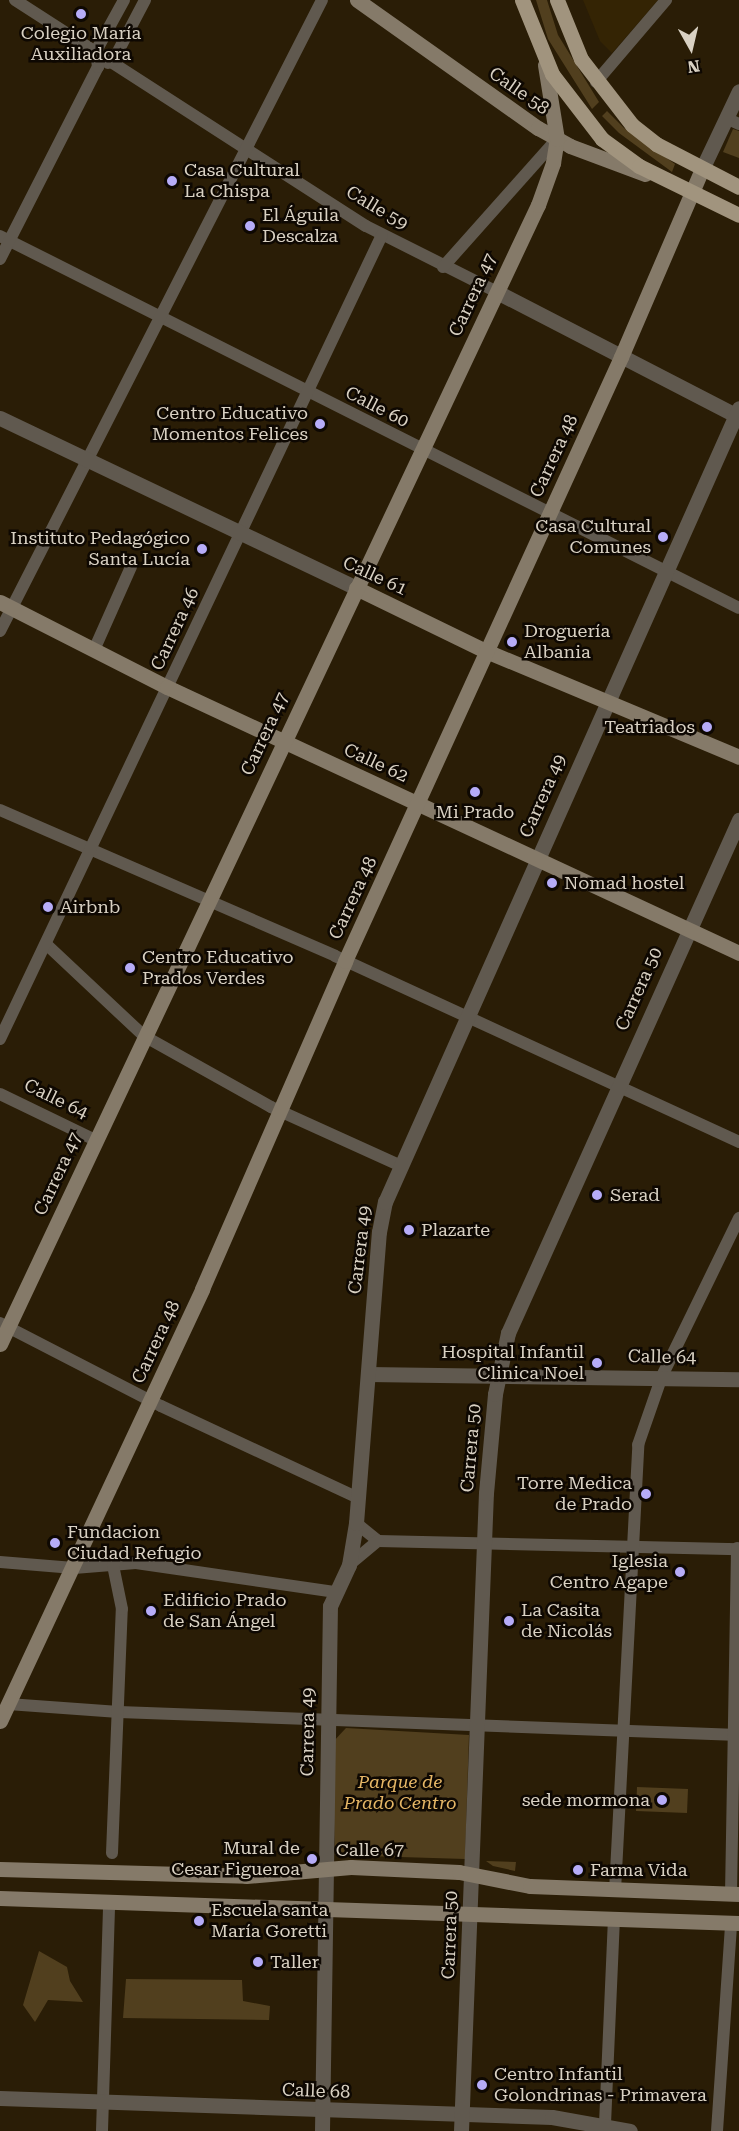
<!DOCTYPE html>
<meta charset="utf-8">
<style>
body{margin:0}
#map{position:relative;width:739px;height:2131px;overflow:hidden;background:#2a1d06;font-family:"Roboto Serif",serif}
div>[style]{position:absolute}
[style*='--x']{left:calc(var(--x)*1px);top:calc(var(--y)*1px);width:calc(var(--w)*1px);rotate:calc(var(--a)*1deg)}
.built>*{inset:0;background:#342404}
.green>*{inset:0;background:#513f1e}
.minor>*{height:12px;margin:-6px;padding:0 6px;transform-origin:6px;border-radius:6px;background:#60594f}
.tertiary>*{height:15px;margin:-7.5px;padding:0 7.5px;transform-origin:7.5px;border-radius:7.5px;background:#60594f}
.secondary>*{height:15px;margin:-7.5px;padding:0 7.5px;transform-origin:7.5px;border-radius:7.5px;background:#857a69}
.primary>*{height:15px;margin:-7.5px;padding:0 7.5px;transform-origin:7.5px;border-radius:7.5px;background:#a1947e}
.dots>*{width:16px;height:16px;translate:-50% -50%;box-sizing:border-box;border:3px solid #0e0802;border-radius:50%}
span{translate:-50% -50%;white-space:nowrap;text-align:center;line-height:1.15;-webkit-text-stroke:5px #0e0802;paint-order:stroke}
.poi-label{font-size:18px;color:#d9d1c3}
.left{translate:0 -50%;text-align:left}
.right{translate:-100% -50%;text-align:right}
.street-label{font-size:18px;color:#d9d1c3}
.park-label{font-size:18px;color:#e6b766;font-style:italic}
.north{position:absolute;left:661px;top:18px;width:60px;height:60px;-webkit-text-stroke:4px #0e0802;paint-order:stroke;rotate:172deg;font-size:16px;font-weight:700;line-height:24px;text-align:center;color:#d9d1c3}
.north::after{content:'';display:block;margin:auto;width:21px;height:27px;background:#d9d1c3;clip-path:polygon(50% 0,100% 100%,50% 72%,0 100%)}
</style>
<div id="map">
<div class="built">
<i style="clip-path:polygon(583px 0,658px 0,612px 53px,600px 41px)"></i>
</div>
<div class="green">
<i style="clip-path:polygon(536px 0,547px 0,558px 35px,599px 102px,592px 109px,548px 39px)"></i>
<i style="clip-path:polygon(607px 111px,624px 128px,675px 164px,672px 172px,619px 133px,602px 116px)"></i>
<i style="clip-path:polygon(733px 129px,739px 131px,739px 158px,723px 152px)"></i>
<i style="clip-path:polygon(346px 1728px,469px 1735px,465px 1859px,335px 1855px,332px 1743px)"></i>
<i style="clip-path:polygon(637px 1787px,688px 1789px,687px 1813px,636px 1811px)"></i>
<i style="clip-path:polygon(486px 1861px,516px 1862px,515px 1871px,493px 1866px)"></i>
<i style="clip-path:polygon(39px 1951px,67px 1967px,70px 1981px,83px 2002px,48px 2000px,35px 2022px,23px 2005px)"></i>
<i style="clip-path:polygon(126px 1979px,242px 1980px,243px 2001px,270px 2006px,269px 2020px,123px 2018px)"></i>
</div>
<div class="minor">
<i style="--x:15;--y:0;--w:417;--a:32.8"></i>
<i style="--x:366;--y:226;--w:147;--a:26.7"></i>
<i style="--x:108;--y:63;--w:5;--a:-22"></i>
<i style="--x:113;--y:61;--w:69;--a:-62.3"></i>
<i style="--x:596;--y:82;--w:108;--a:-49.5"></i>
<i style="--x:726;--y:118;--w:14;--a:25"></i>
<i style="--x:0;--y:236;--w:827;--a:26.72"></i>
<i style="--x:0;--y:259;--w:216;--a:-63"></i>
<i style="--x:98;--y:67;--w:16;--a:-97"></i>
<i style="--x:96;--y:51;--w:58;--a:-61.2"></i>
<i style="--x:443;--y:267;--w:171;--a:-48.3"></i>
<i style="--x:0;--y:631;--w:708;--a:-62.96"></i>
<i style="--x:94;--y:650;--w:91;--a:-66"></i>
<i style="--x:0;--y:810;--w:365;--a:23.5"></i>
<i style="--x:335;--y:956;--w:445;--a:24.7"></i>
<i style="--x:46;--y:944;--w:134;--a:43.2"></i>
<i style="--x:144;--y:1036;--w:145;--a:29.2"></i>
<i style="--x:271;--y:1107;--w:143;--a:24.4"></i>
<i style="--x:0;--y:1039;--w:890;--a:-64.59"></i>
<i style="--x:0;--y:1094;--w:106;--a:25.8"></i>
<i style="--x:0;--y:1323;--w:181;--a:27.3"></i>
<i style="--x:161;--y:1406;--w:215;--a:25"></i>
<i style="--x:356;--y:1523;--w:28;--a:39"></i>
<i style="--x:378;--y:1541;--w:361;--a:1.3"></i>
<i style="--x:0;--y:1562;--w:74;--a:4.6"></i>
<i style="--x:74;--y:1568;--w:62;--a:-4.6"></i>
<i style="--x:136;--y:1563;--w:202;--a:8.3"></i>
<i style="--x:349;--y:1565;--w:38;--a:-40"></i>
<i style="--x:8;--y:1704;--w:111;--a:4.1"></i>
<i style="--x:119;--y:1712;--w:620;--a:2.12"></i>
<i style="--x:112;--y:1853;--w:244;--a:-87.7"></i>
<i style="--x:122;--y:1609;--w:45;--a:-101.6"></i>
<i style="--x:615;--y:1891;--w:447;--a:-87"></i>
<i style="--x:638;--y:1445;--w:73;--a:-70.8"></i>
<i style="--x:662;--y:1376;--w:176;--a:-64"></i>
<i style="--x:731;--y:1894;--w:346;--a:-89"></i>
<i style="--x:605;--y:2124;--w:205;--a:-87.5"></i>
<i style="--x:102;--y:2131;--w:229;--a:-88.2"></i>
<i style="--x:717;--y:2131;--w:208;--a:-86.1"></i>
</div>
<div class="tertiary">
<i style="--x:702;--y:169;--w:86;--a:-64.6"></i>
<i style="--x:497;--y:292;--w:272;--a:27.3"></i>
<i style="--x:0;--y:418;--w:395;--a:25.5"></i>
<i style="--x:368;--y:1374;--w:371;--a:0.8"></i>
<i style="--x:0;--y:2098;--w:552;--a:1.97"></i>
<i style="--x:552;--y:2117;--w:79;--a:10.2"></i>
<i style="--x:322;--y:2131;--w:525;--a:-89.13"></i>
<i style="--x:330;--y:1606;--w:45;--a:-65.1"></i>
<i style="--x:349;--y:1565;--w:43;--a:-80.5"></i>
<i style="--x:356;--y:1523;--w:292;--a:-85.5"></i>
<i style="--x:379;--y:1232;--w:31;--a:-79"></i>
<i style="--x:385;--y:1202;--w:869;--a:-65.97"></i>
<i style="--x:461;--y:2131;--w:638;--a:-87.76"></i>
<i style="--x:486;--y:1493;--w:99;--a:-84.8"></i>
<i style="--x:495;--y:1394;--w:62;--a:-78"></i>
<i style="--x:508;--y:1333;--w:563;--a:-65.76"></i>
</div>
<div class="secondary">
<i style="--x:357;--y:0;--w:222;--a:35.3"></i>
<i style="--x:538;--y:128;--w:37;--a:29"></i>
<i style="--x:570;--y:146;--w:80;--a:20.5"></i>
<i style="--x:356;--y:588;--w:144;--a:25.9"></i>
<i style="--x:486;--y:651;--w:274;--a:22.7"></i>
<i style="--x:0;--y:602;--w:187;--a:27"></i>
<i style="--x:167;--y:687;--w:631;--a:24.94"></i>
<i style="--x:0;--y:1344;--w:1260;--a:-64.72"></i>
<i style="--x:538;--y:205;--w:45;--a:-70.3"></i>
<i style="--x:553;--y:163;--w:24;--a:-81"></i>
<i style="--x:557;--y:139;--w:75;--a:-99.2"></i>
<i style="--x:0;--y:1721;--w:477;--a:-64.9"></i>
<i style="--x:202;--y:1289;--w:358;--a:-66.4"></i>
<i style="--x:345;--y:961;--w:664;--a:-65.44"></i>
<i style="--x:621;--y:357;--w:205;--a:-66.7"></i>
<i style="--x:0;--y:1869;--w:246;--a:1.6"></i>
<i style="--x:246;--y:1876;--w:105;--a:-4.9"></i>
<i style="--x:351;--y:1867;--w:108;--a:2.7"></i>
<i style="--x:459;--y:1872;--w:72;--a:11.2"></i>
<i style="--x:530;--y:1886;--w:209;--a:2.2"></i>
<i style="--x:0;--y:1898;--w:739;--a:1.94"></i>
</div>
<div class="primary">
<i style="--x:522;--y:0;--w:80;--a:67.9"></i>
<i style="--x:552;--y:74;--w:82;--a:52.4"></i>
<i style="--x:602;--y:139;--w:46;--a:36.1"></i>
<i style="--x:639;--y:166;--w:111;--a:26.1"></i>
<i style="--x:557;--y:0;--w:64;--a:67.9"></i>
<i style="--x:581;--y:59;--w:83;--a:52.3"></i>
<i style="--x:632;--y:125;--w:31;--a:38"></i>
<i style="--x:656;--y:144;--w:93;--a:27.4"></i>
</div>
<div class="dots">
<i style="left:81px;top:14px;background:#b6acf8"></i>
<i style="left:172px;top:181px;background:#b6acf8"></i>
<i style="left:250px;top:226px;background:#b6acf8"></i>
<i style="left:320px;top:424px;background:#b6acf8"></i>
<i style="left:663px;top:537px;background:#b6acf8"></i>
<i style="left:202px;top:549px;background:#b6acf8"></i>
<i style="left:512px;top:642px;background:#b6acf8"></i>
<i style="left:707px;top:727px;background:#b6acf8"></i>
<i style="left:475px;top:792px;background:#b6acf8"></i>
<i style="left:552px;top:883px;background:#b6acf8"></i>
<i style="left:48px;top:907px;background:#b6acf8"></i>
<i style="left:130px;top:968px;background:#b6acf8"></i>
<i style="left:597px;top:1195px;background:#b6acf8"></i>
<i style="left:409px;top:1230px;background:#b6acf8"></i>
<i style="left:597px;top:1363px;background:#b6acf8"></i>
<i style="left:646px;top:1494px;background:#b6acf8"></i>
<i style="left:55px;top:1543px;background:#b6acf8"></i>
<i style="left:680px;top:1572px;background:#b6acf8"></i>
<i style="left:151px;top:1611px;background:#b6acf8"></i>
<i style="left:509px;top:1621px;background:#b6acf8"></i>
<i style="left:662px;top:1800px;background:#b6acf8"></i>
<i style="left:312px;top:1859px;background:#b6acf8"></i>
<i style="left:578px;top:1870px;background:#b6acf8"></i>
<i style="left:199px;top:1921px;background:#b6acf8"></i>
<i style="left:258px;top:1962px;background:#b6acf8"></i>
<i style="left:482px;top:2085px;background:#b6acf8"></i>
</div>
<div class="poi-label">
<span style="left:81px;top:44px">Colegio María<br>Auxiliadora</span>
<span class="left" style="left:184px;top:181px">Casa Cultural<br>La Chispa</span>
<span class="left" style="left:262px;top:226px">El Águila<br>Descalza</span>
<span class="right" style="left:308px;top:424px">Centro Educativo<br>Momentos Felices</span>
<span class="right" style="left:651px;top:537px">Casa Cultural<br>Comunes</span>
<span class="right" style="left:190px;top:549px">Instituto Pedagógico<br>Santa Lucía</span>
<span class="left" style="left:524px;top:642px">Droguería<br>Albania</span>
<span class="right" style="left:695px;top:727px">Teatriados</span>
<span style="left:475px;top:812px">Mi Prado</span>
<span class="left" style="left:564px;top:883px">Nomad hostel</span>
<span class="left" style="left:60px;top:907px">Airbnb</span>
<span class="left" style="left:142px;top:968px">Centro Educativo<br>Prados Verdes</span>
<span class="left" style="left:610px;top:1195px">Serad</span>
<span class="left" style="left:421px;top:1230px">Plazarte</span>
<span class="right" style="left:584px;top:1363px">Hospital Infantil<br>Clinica Noel</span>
<span class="right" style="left:632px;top:1494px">Torre Medica<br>de Prado</span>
<span class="left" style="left:67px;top:1543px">Fundacion<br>Ciudad Refugio</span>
<span class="right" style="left:668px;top:1572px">Iglesia<br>Centro Agape</span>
<span class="left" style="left:163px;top:1611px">Edificio Prado<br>de San Ángel</span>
<span class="left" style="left:521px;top:1621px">La Casita<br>de Nicolás</span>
<span class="right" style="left:650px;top:1800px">sede mormona</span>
<span class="right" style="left:300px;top:1859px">Mural de<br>Cesar Figueroa</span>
<span class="left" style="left:590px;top:1870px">Farma Vida</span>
<span class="left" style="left:211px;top:1921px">Escuela santa<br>María Goretti</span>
<span class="left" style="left:270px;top:1962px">Taller</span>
<span class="left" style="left:494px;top:2085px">Centro Infantil<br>Golondrinas - Primavera</span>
</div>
<div class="street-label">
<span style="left:519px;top:91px;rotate:35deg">Calle 58</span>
<span style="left:377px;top:208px;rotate:31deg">Calle 59</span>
<span style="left:473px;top:295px;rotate:-65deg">Carrera 47</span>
<span style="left:377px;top:407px;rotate:27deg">Calle 60</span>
<span style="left:554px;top:456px;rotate:-65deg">Carrera 48</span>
<span style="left:375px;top:576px;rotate:25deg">Calle 61</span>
<span style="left:175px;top:629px;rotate:-65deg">Carrera 46</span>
<span style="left:265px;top:734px;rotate:-65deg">Carrera 47</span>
<span style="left:376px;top:763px;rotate:25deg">Calle 62</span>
<span style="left:543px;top:796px;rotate:-66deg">Carrera 49</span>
<span style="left:353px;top:898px;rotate:-65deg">Carrera 48</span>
<span style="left:639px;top:989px;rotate:-66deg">Carrera 50</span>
<span style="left:56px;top:1099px;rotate:26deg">Calle 64</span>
<span style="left:58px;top:1174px;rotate:-65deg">Carrera 47</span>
<span style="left:360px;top:1250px;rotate:-83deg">Carrera 49</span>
<span style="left:156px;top:1342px;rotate:-65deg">Carrera 48</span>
<span style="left:662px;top:1357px;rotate:1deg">Calle 64</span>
<span style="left:471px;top:1448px;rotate:-85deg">Carrera 50</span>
<span style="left:308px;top:1732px;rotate:-89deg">Carrera 49</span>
<span style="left:370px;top:1850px">Calle 67</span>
<span style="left:450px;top:1935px;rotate:-88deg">Carrera 50</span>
<span style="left:316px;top:2091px;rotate:2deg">Calle 68</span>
</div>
<div class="park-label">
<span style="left:400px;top:1793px">Parque de<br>Prado Centro</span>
</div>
<div class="north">N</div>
</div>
